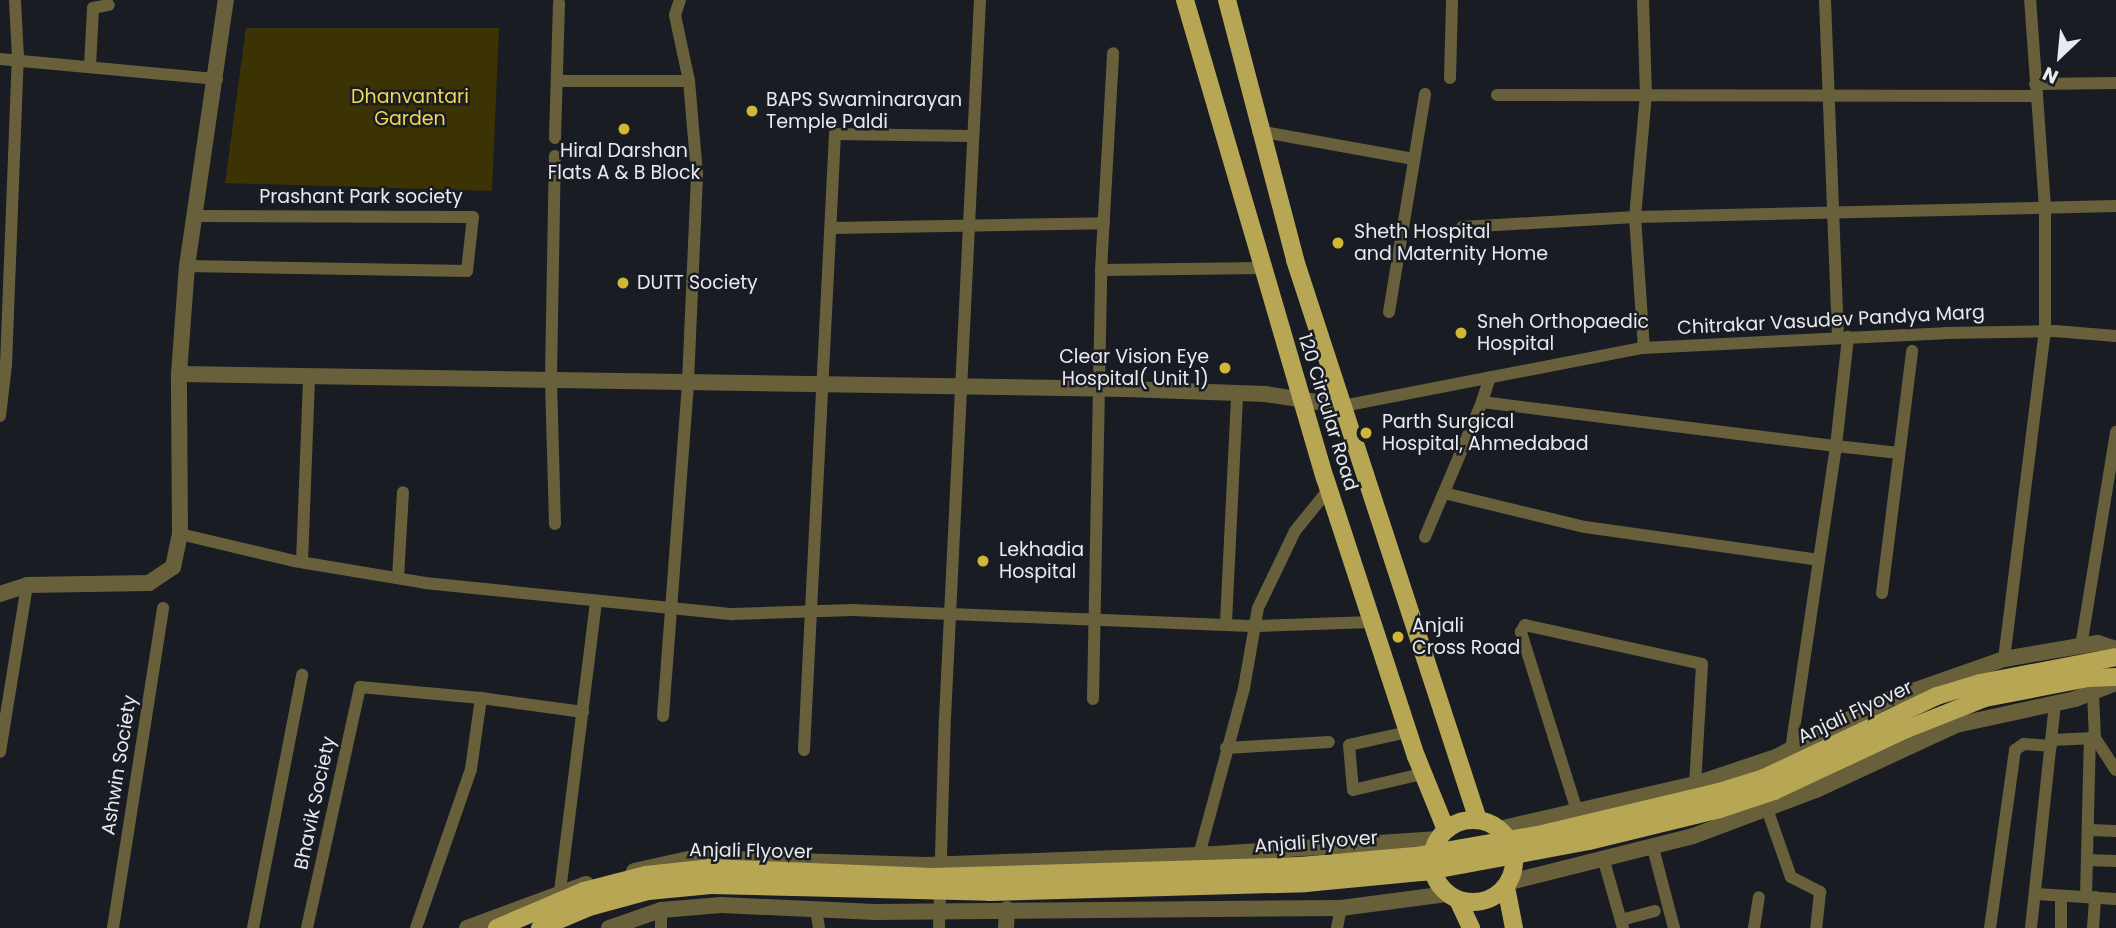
<!DOCTYPE html>
<style>
body{margin:0}
#map{position:relative;width:2116px;height:928px;overflow:hidden;background:#191c23;font-family:Poppins,sans-serif}
div>[style]{position:absolute}
[style*='--x']{left:calc(var(--x)*1px);top:calc(var(--y)*1px);width:calc(var(--w)*1px);rotate:calc(var(--a)*1deg)}
.green>*{inset:0;background:#3c3305}
.minor>*{height:12px;margin:-6px;padding:0 6px;transform-origin:6px;border-radius:6px;background:#68603b}
.tertiary>*{height:16px;margin:-8px;padding:0 8px;transform-origin:8px;border-radius:8px;background:#68603b}
.primary>*{height:18px;margin:-9px;padding:0 9px;transform-origin:9px;border-radius:9px;background:#b7a654}
.primary>.ring{margin:-9px;padding:0;box-sizing:content-box;background:none;border:18px solid #b7a654;border-radius:50%}
.dots>*{width:19px;height:19px;translate:-50% -50%;box-sizing:border-box;border:4px solid #191c23;border-radius:50%}
span{translate:-50% -50%;white-space:nowrap;text-align:center;line-height:1.15;-webkit-text-stroke:5px #191c23;paint-order:stroke}
.park-label{font-size:19px;color:#f3d750}
.poi-label{font-size:19px;color:#e7eaef}
.left{translate:0 -50%;text-align:left}
.right{translate:-100% -50%;text-align:right}
.street-label{font-size:19px;color:#e7eaef}
.north{position:absolute;left:2025px;top:21px;width:70px;height:70px;-webkit-text-stroke:5px #191c23;paint-order:stroke;rotate:206deg;font-size:19px;font-weight:700;line-height:28px;text-align:center;color:#e7eaef}
.north::after{content:'';display:block;margin:auto;width:24px;height:32px;background:#e7eaef;clip-path:polygon(50% 0,100% 100%,50% 72%,0 100%)}
</style>
<div id="map">
<div class="green">
<i style="clip-path:polygon(246px 28px,499px 28px,492px 191px,225px 183px)"></i>
</div>
<div class="minor">
<i style="--x:1643;--y:0;--w:94;--a:88.2"></i>
<i style="--x:1646;--y:94;--w:123;--a:95.1"></i>
<i style="--x:1635;--y:217;--w:131;--a:86.1"></i>
<i style="--x:1825;--y:0;--w:338;--a:87.8"></i>
<i style="--x:0;--y:59;--w:218;--a:5.3"></i>
<i style="--x:90;--y:66;--w:58;--a:-87"></i>
<i style="--x:93;--y:8;--w:16;--a:-11"></i>
<i style="--x:1450;--y:78;--w:78;--a:-88.5"></i>
<i style="--x:557;--y:81;--w:132;--a:0"></i>
<i style="--x:2035;--y:84;--w:81;--a:-0.7"></i>
<i style="--x:1497;--y:95;--w:539;--a:0.11"></i>
<i style="--x:1258;--y:131;--w:158;--a:10.2"></i>
<i style="--x:555;--y:138;--w:135;--a:-88.3"></i>
<i style="--x:1462;--y:227;--w:173;--a:-3.3"></i>
<i style="--x:1635;--y:217;--w:481;--a:-1.3"></i>
<i style="--x:831;--y:228;--w:273;--a:-1"></i>
<i style="--x:187;--y:266;--w:280;--a:1"></i>
<i style="--x:467;--y:271;--w:54;--a:-83.7"></i>
<i style="--x:473;--y:217;--w:277;--a:-179.8"></i>
<i style="--x:1101;--y:270;--w:162;--a:-0.7"></i>
<i style="--x:1389;--y:312;--w:221;--a:-80.6"></i>
<i style="--x:1490;--y:377;--w:26;--a:108"></i>
<i style="--x:1482;--y:402;--w:357;--a:7.1"></i>
<i style="--x:1836;--y:446;--w:110;--a:-83.7"></i>
<i style="--x:1343;--y:406;--w:305;--a:-11"></i>
<i style="--x:1642;--y:348;--w:303;--a:-2.8"></i>
<i style="--x:1945;--y:333;--w:110;--a:-1"></i>
<i style="--x:2055;--y:331;--w:61;--a:4.7"></i>
<i style="--x:0;--y:416;--w:51;--a:-83.3"></i>
<i style="--x:6;--y:365;--w:307;--a:-87.8"></i>
<i style="--x:18;--y:58;--w:58;--a:-93"></i>
<i style="--x:1444;--y:493;--w:145;--a:13.6"></i>
<i style="--x:1585;--y:527;--w:236;--a:8"></i>
<i style="--x:1819;--y:560;--w:191;--a:98.4"></i>
<i style="--x:555;--y:524;--w:147;--a:-91.6"></i>
<i style="--x:551;--y:377;--w:221;--a:-89"></i>
<i style="--x:180;--y:534;--w:117;--a:13.3"></i>
<i style="--x:294;--y:561;--w:133;--a:9.5"></i>
<i style="--x:425;--y:583;--w:309;--a:5.8"></i>
<i style="--x:732;--y:614;--w:120;--a:-1.9"></i>
<i style="--x:852;--y:610;--w:405;--a:2.3"></i>
<i style="--x:1257;--y:626;--w:115;--a:-2"></i>
<i style="--x:1425;--y:537;--w:147;--a:-67.1"></i>
<i style="--x:1819;--y:560;--w:115;--a:-81.5"></i>
<i style="--x:1836;--y:446;--w:63;--a:6.3"></i>
<i style="--x:302;--y:562;--w:186;--a:-87.8"></i>
<i style="--x:398;--y:578;--w:86;--a:-86.7"></i>
<i style="--x:1882;--y:593;--w:244;--a:-82.9"></i>
<i style="--x:1226;--y:622;--w:229;--a:-87.2"></i>
<i style="--x:2081;--y:646;--w:217;--a:-80.7"></i>
<i style="--x:2004;--y:659;--w:331;--a:-82.9"></i>
<i style="--x:2045;--y:331;--w:124;--a:-90"></i>
<i style="--x:2045;--y:207;--w:208;--a:-94.1"></i>
<i style="--x:2093;--y:693;--w:45;--a:87.5"></i>
<i style="--x:1093;--y:699;--w:429;--a:-88.9"></i>
<i style="--x:1101;--y:270;--w:217;--a:-86.8"></i>
<i style="--x:663;--y:716;--w:335;--a:-85.7"></i>
<i style="--x:688;--y:382;--w:208;--a:-87.5"></i>
<i style="--x:697;--y:174;--w:93;--a:-94.9"></i>
<i style="--x:689;--y:81;--w:67;--a:-102"></i>
<i style="--x:675;--y:15;--w:16;--a:-72"></i>
<i style="--x:1408;--y:732;--w:60;--a:167.6"></i>
<i style="--x:1349;--y:745;--w:45;--a:84.9"></i>
<i style="--x:1353;--y:790;--w:71;--a:-13.1"></i>
<i style="--x:2052;--y:740;--w:43;--a:-2.7"></i>
<i style="--x:2095;--y:738;--w:38;--a:57"></i>
<i style="--x:1226;--y:748;--w:103;--a:-3.3"></i>
<i style="--x:804;--y:750;--w:617;--a:-87.12"></i>
<i style="--x:835;--y:134;--w:136;--a:0.8"></i>
<i style="--x:0;--y:752;--w:169;--a:-80.8"></i>
<i style="--x:1767;--y:809;--w:72;--a:70.6"></i>
<i style="--x:1791;--y:877;--w:33;--a:27"></i>
<i style="--x:1820;--y:892;--w:36;--a:96"></i>
<i style="--x:1577;--y:811;--w:188;--a:-107.4"></i>
<i style="--x:1521;--y:632;--w:8;--a:-60"></i>
<i style="--x:1525;--y:625;--w:181;--a:12.4"></i>
<i style="--x:1702;--y:664;--w:120;--a:93.3"></i>
<i style="--x:2088;--y:830;--w:28;--a:2"></i>
<i style="--x:1653;--y:848;--w:83;--a:75.3"></i>
<i style="--x:1199;--y:855;--w:173;--a:-74.9"></i>
<i style="--x:1244;--y:688;--w:81;--a:-80.1"></i>
<i style="--x:1258;--y:608;--w:85;--a:-64.3"></i>
<i style="--x:1295;--y:531;--w:54;--a:-51"></i>
<i style="--x:2087;--y:860;--w:29;--a:2"></i>
<i style="--x:1604;--y:861;--w:70;--a:74.2"></i>
<i style="--x:560;--y:891;--w:291;--a:-82.9"></i>
<i style="--x:2036;--y:894;--w:80;--a:3.6"></i>
<i style="--x:2086;--y:897;--w:159;--a:-88.6"></i>
<i style="--x:816;--y:909;--w:19;--a:81"></i>
<i style="--x:1621;--y:920;--w:35;--a:-15"></i>
<i style="--x:113;--y:928;--w:324;--a:-81.1"></i>
<i style="--x:253;--y:928;--w:258;--a:-79"></i>
<i style="--x:307;--y:928;--w:247;--a:-77.6"></i>
<i style="--x:360;--y:687;--w:121;--a:5.2"></i>
<i style="--x:416;--y:928;--w:168;--a:-70.9"></i>
<i style="--x:471;--y:769;--w:72;--a:-82"></i>
<i style="--x:481;--y:698;--w:103;--a:7.8"></i>
<i style="--x:661;--y:928;--w:18;--a:-90"></i>
<i style="--x:939;--y:928;--w:210;--a:-88.4"></i>
<i style="--x:945;--y:718;--w:719;--a:-87.21"></i>
<i style="--x:1337;--y:928;--w:20;--a:-79"></i>
<i style="--x:1754;--y:928;--w:31;--a:-81"></i>
<i style="--x:1990;--y:928;--w:180;--a:-82"></i>
<i style="--x:2015;--y:750;--w:11;--a:-34"></i>
<i style="--x:2024;--y:744;--w:27;--a:4"></i>
<i style="--x:2031;--y:928;--w:226;--a:-83.9"></i>
<i style="--x:2061;--y:928;--w:32;--a:-90"></i>
<i style="--x:2093;--y:928;--w:31;--a:-86"></i>
</div>
<div class="tertiary">
<i style="--x:179;--y:374;--w:947;--a:0.91"></i>
<i style="--x:1126;--y:389;--w:139;--a:2.1"></i>
<i style="--x:1265;--y:394;--w:79;--a:8.7"></i>
<i style="--x:0;--y:594;--w:28;--a:-18"></i>
<i style="--x:27;--y:585;--w:122;--a:-0.9"></i>
<i style="--x:149;--y:583;--w:29;--a:-34"></i>
<i style="--x:173;--y:567;--w:34;--a:-78"></i>
<i style="--x:180;--y:534;--w:160;--a:-90.4"></i>
<i style="--x:179;--y:374;--w:108;--a:-85.8"></i>
<i style="--x:187;--y:266;--w:269;--a:-81.7"></i>
<i style="--x:1499;--y:829;--w:201;--a:-12.9"></i>
<i style="--x:1695;--y:784;--w:85;--a:-18.4"></i>
<i style="--x:1776;--y:757;--w:125;--a:-27.2"></i>
<i style="--x:1887;--y:700;--w:124;--a:-19.3"></i>
<i style="--x:2004;--y:659;--w:95;--a:-9.7"></i>
<i style="--x:2098;--y:643;--w:19;--a:18"></i>
<i style="--x:634;--y:871;--w:60;--a:-12.4"></i>
<i style="--x:693;--y:858;--w:233;--a:1.7"></i>
<i style="--x:926;--y:865;--w:273;--a:-2.1"></i>
<i style="--x:1199;--y:855;--w:240;--a:-3.8"></i>
<i style="--x:1510;--y:882;--w:189;--a:-14.1"></i>
<i style="--x:1693;--y:836;--w:131;--a:-20.5"></i>
<i style="--x:1816;--y:790;--w:154;--a:-24.9"></i>
<i style="--x:1956;--y:725;--w:122;--a:-12.3"></i>
<i style="--x:2075;--y:699;--w:44;--a:-21.3"></i>
<i style="--x:467;--y:928;--w:127;--a:-20.3"></i>
<i style="--x:609;--y:928;--w:55;--a:-19.1"></i>
<i style="--x:661;--y:910;--w:60;--a:-4.8"></i>
<i style="--x:721;--y:905;--w:154;--a:2.6"></i>
<i style="--x:875;--y:912;--w:466;--a:-0.5"></i>
<i style="--x:1341;--y:908;--w:108;--a:-7.5"></i>
<i style="--x:1006;--y:928;--w:19;--a:-87"></i>
</div>
<div class="primary">
<i style="--x:1185;--y:0;--w:498;--a:73.7"></i>
<i style="--x:1325;--y:478;--w:293;--a:71.9"></i>
<i style="--x:1416;--y:756;--w:80;--a:67.9"></i>
<i style="--x:1227;--y:0;--w:269;--a:75.3"></i>
<i style="--x:1295;--y:260;--w:589;--a:71.9"></i>
<i class="ring" style="left:1432px;top:820px;width:64px;height:64px"></i>
<i style="--x:1506;--y:887;--w:42;--a:79"></i>
<i style="--x:1458;--y:900;--w:31;--a:65"></i>
<i style="--x:497;--y:928;--w:95;--a:-23"></i>
<i style="--x:584;--y:891;--w:64;--a:-14.5"></i>
<i style="--x:646;--y:875;--w:64;--a:-6.2"></i>
<i style="--x:710;--y:868;--w:222;--a:2.3"></i>
<i style="--x:932;--y:877;--w:368;--a:-1.7"></i>
<i style="--x:1300;--y:866;--w:116;--a:-4.9"></i>
<i style="--x:1416;--y:856;--w:124;--a:-9.8"></i>
<i style="--x:1538;--y:835;--w:186;--a:-13.4"></i>
<i style="--x:1719;--y:792;--w:47;--a:-17.3"></i>
<i style="--x:1764;--y:778;--w:191;--a:-25.4"></i>
<i style="--x:1937;--y:696;--w:45;--a:-16.8"></i>
<i style="--x:1980;--y:683;--w:138;--a:-10.8"></i>
<i style="--x:540;--y:928;--w:53;--a:-23.2"></i>
<i style="--x:589;--y:907;--w:61;--a:-15.2"></i>
<i style="--x:648;--y:891;--w:63;--a:-5.4"></i>
<i style="--x:711;--y:885;--w:278;--a:1.4"></i>
<i style="--x:989;--y:892;--w:317;--a:-1.6"></i>
<i style="--x:1306;--y:883;--w:118;--a:-5.4"></i>
<i style="--x:1423;--y:872;--w:169;--a:-10.6"></i>
<i style="--x:1589;--y:841;--w:135;--a:-13.7"></i>
<i style="--x:1720;--y:809;--w:57;--a:-18.4"></i>
<i style="--x:1774;--y:791;--w:147;--a:-25"></i>
<i style="--x:1907;--y:729;--w:84;--a:-21.7"></i>
<i style="--x:1985;--y:698;--w:105;--a:-11"></i>
<i style="--x:2088;--y:678;--w:28;--a:-2"></i>
</div>
<div class="dots">
<i style="left:752px;top:111px;background:#d1b736"></i>
<i style="left:624px;top:129px;background:#d1b736"></i>
<i style="left:1338px;top:243px;background:#d1b736"></i>
<i style="left:623px;top:283px;background:#d1b736"></i>
<i style="left:1461px;top:333px;background:#d1b736"></i>
<i style="left:1225px;top:368px;background:#d1b736"></i>
<i style="left:1366px;top:433px;background:#d1b736"></i>
<i style="left:983px;top:561px;background:#d1b736"></i>
<i style="left:1398px;top:637px;background:#d1b736"></i>
</div>
<div class="park-label">
<span style="left:410px;top:108px">Dhanvantari<br>Garden</span>
</div>
<div class="poi-label">
<span class="left" style="left:766px;top:111px">BAPS Swaminarayan<br>Temple Paldi</span>
<span style="left:624px;top:162px">Hiral Darshan<br>Flats A &amp; B Block</span>
<span class="left" style="left:1354px;top:243px">Sheth Hospital<br>and Maternity Home</span>
<span class="left" style="left:637px;top:283px">DUTT Society</span>
<span class="left" style="left:1477px;top:333px">Sneh Orthopaedic<br>Hospital</span>
<span class="right" style="left:1209px;top:368px">Clear Vision Eye<br>Hospital( Unit 1)</span>
<span class="left" style="left:1382px;top:433px">Parth Surgical<br>Hospital, Ahmedabad</span>
<span class="left" style="left:999px;top:561px">Lekhadia<br>Hospital</span>
<span class="left" style="left:1412px;top:637px">Anjali<br>Cross Road</span>
</div>
<div class="street-label">
<span style="left:361px;top:197px">Prashant Park society</span>
<span style="left:1831px;top:320px;rotate:-3deg">Chitrakar Vasudev Pandya Marg</span>
<span style="left:1328px;top:412px;rotate:73deg">120 Circular Road</span>
<span style="left:1855px;top:712px;rotate:-25deg">Anjali Flyover</span>
<span style="left:119px;top:765px;rotate:-81deg">Ashwin Society</span>
<span style="left:315px;top:803px;rotate:-78deg">Bhavik Society</span>
<span style="left:1316px;top:842px;rotate:-4deg">Anjali Flyover</span>
<span style="left:751px;top:851px;rotate:1deg">Anjali Flyover</span>
</div>
<div class="north">N</div>
</div>
